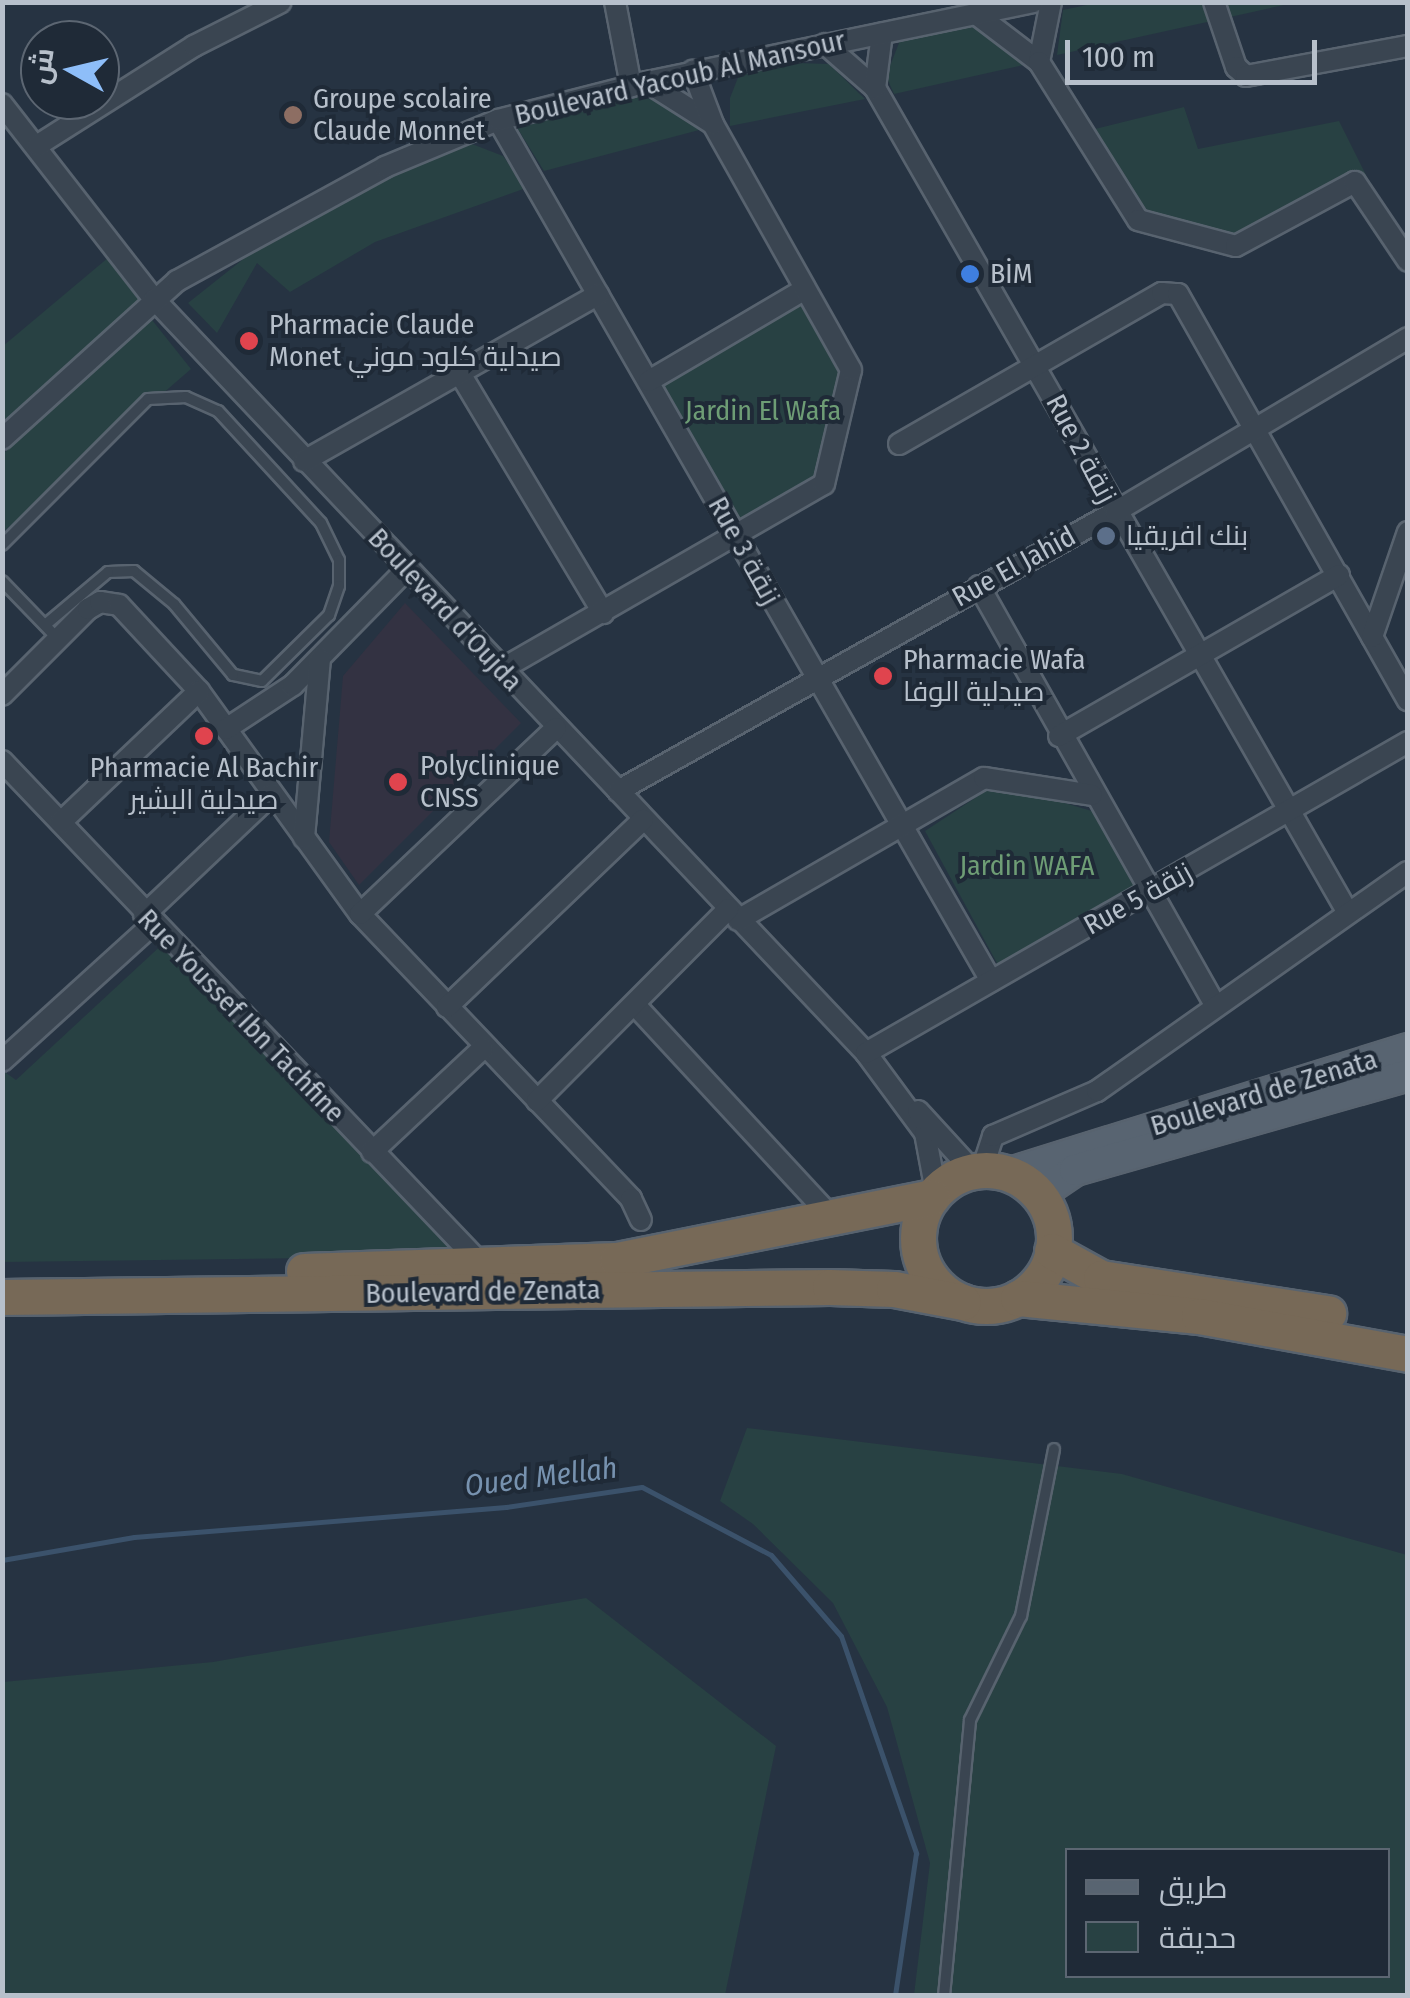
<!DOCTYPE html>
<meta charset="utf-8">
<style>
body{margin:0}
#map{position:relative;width:1410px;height:1998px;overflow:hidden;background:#263342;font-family:"Fira Sans Condensed",Cairo,sans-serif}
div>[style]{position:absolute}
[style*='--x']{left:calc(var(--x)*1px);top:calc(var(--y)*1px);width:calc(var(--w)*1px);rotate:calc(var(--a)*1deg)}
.medical>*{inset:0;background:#333242}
.green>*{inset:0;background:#284143}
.stream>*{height:5px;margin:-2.5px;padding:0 2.5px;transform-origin:2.5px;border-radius:2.5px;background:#3b526b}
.roads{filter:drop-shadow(2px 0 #58636f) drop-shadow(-2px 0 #58636f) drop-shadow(0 2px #58636f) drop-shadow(0 -2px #58636f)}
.lane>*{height:10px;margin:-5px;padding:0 5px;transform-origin:5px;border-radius:5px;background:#3a4551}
.street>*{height:20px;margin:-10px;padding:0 10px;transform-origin:10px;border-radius:10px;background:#3a4551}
.primary>*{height:30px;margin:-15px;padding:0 15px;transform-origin:15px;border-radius:15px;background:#586471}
.highway>*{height:35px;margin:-17.5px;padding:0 17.5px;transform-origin:17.5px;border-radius:17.5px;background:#776957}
.highway>.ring{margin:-17.5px;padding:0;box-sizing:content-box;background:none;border:35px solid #776957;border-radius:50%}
.dots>*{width:28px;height:28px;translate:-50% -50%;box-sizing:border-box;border:5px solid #1f2a37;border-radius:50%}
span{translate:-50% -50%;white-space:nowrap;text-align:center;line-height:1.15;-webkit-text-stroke:8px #1f2a37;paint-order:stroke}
.street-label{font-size:28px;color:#b7c0cb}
.poi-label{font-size:28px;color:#b7c0cb}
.left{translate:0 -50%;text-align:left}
.park-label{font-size:28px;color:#6e9d75}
.water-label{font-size:30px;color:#7792af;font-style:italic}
.frame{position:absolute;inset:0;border:5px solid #b7c0cb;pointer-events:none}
.legend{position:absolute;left:1065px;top:1848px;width:325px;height:130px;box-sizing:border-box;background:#1f2a37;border:2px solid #5c6672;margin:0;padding:12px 18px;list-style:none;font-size:30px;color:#b7c0cb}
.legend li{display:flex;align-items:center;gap:20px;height:50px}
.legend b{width:50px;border:2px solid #5c6672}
.north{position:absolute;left:20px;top:20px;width:100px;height:100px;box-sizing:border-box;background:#1f2a37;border:2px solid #5c6672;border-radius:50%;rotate:278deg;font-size:28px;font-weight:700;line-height:40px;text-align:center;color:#b7c0cb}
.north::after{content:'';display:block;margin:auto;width:35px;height:45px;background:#8ebef9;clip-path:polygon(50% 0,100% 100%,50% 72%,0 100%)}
.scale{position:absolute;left:1065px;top:40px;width:252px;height:45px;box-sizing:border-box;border:5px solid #b7c0cb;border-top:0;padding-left:12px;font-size:30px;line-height:35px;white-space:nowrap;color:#b7c0cb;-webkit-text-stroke:8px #1f2a37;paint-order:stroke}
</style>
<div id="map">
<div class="medical">
<i style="clip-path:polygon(405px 603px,521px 723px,359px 885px,329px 842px,343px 676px)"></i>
</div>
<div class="green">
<i style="clip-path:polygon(1096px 3px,1293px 3px,1057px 55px,1063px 10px)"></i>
<i style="clip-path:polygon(973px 25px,1028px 64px,894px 94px,886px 76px,901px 38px)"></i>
<i style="clip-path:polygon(796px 63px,829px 64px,865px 99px,730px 126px,730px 98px,739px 75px)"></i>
<i style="clip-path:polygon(646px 95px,703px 129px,544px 171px,516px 126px)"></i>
<i style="clip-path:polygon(1184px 107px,1198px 149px,1339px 121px,1368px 179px,1246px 245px,1125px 218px,1087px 131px)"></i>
<i style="clip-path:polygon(472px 144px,503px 156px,526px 188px,375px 242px,290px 292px,257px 263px,217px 333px,188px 303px,256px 249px,415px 158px)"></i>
<i style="clip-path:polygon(109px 257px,145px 302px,3px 432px,3px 346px)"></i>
<i style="clip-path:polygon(805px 289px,852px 387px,833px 487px,734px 534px,649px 381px)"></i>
<i style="clip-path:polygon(152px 320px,191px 369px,3px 532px,2px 455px)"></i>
<i style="clip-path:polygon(998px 783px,1095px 812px,1139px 885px,998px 965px,925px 831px)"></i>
<i style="clip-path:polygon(167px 940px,465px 1256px,3px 1262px,2px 1070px,16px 1080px)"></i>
<i style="clip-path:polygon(evenodd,747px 1428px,1122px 1474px,1407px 1555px,1407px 1995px,914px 1995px,930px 1863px,887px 1707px,833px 1603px,753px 1524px,720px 1501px,747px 1428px,1068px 1850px,1388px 1850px,1388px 1976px,1068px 1976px,1068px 1850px)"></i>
<i style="clip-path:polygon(586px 1598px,776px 1746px,725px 1995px,3px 1995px,3px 1682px,213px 1662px)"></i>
</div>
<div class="stream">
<i style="--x:2;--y:1560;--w:134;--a:-9.9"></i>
<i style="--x:134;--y:1537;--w:373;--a:-4.6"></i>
<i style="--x:506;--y:1507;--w:137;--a:-8.4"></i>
<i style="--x:642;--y:1487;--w:146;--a:27.8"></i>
<i style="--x:771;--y:1555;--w:107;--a:49.2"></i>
<i style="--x:841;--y:1636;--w:230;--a:70.9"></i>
<i style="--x:916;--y:1853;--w:145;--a:98.4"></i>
</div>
<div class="roads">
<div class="lane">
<i style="--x:2;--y:545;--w:206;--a:-45"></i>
<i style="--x:148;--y:399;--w:38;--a:-3"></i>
<i style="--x:186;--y:397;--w:35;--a:24"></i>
<i style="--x:218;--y:411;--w:152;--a:47.4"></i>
<i style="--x:321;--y:523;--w:41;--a:64.1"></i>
<i style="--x:339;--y:560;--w:26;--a:90"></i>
<i style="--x:339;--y:586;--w:31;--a:109"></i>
<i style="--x:329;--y:615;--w:94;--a:135.4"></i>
<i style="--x:262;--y:681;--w:30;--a:-168"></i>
<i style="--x:233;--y:675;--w:92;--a:-129.7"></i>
<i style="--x:174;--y:604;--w:52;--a:-140.5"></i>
<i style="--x:134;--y:571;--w:26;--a:178"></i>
<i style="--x:108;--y:572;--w:82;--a:139.9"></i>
<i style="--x:2;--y:581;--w:81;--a:46"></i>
<i style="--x:944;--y:1996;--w:277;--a:-84.6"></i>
<i style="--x:970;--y:1720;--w:116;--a:-63.9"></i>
<i style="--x:1021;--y:1616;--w:170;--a:-78.8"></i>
</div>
<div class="street">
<i style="--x:615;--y:2;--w:86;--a:79.2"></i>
<i style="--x:1214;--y:2;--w:69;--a:71.3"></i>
<i style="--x:1236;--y:67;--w:13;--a:42"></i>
<i style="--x:1246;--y:76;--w:165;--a:-10.5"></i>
<i style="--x:976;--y:14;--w:79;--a:37.3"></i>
<i style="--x:1039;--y:62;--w:61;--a:-78.7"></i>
<i style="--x:825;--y:44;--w:67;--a:41.3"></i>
<i style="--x:875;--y:88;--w:951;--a:60.17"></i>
<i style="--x:1039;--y:62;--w:186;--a:57.9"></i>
<i style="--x:1138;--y:220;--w:101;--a:14.9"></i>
<i style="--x:1236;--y:246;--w:135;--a:-28.3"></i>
<i style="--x:1355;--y:182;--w:95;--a:56.1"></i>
<i style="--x:647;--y:82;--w:78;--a:32.5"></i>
<i style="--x:875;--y:88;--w:55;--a:-82.7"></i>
<i style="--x:2;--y:104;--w:247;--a:52.1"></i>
<i style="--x:154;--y:299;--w:1037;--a:46.64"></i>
<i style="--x:866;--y:1053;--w:99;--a:53.6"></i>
<i style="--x:925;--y:1133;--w:60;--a:79.4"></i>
<i style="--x:498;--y:120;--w:992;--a:60.2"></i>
<i style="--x:38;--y:145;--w:185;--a:-32.4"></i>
<i style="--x:194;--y:46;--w:97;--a:-26.8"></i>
<i style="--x:459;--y:372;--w:281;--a:59.1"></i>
<i style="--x:649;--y:381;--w:181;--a:-30.5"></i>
<i style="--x:2;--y:439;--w:236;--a:-42.1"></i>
<i style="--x:177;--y:281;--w:237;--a:-28.7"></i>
<i style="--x:385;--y:167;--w:122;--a:-22.6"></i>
<i style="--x:498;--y:120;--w:154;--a:-14.3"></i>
<i style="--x:647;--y:82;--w:395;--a:-11.7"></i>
<i style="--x:899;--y:444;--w:303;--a:-29.9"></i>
<i style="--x:1162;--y:293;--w:16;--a:4"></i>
<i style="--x:1178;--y:294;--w:467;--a:60.5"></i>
<i style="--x:304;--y:461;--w:338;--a:-29.5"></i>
<i style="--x:979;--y:586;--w:482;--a:60.6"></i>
<i style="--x:1372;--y:637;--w:111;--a:-71.1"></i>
<i style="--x:502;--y:669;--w:371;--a:-29.9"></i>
<i style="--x:824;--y:484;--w:117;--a:-76.7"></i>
<i style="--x:851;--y:370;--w:282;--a:-119.3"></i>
<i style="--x:713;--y:124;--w:57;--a:-110.7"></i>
<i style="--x:2;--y:695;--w:122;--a:-45"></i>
<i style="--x:88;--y:609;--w:14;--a:-30"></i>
<i style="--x:100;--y:602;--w:19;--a:9"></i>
<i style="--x:119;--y:605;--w:117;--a:47.1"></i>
<i style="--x:199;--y:691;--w:275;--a:54.2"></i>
<i style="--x:360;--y:914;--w:393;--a:46.4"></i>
<i style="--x:631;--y:1199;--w:23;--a:65"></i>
<i style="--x:226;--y:729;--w:80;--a:-33.3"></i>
<i style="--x:293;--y:685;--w:163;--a:-45.5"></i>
<i style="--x:1059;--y:736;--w:323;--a:-29.9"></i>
<i style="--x:2;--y:761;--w:697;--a:46.39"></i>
<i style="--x:618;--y:791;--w:570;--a:-29.31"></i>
<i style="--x:1115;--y:512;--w:341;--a:-30.7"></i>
<i style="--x:61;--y:822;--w:190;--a:-43.5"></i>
<i style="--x:304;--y:838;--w:180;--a:-84.9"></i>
<i style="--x:360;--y:914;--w:270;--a:-43.5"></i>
<i style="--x:144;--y:915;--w:176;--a:-43.4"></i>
<i style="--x:738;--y:920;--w:284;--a:-30"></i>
<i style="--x:984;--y:778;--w:109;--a:8.9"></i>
<i style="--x:635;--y:1005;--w:289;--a:47.2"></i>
<i style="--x:447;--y:1007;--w:271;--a:-43.7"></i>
<i style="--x:866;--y:1053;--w:625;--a:-29.85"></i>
<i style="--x:2;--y:1061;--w:202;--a:-42.2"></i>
<i style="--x:537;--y:1101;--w:271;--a:-45.1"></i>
<i style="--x:918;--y:1111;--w:81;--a:47.5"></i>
<i style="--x:372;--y:1152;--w:152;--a:-43.1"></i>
<i style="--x:982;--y:1170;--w:36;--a:-72"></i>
<i style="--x:993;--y:1136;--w:113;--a:-23.4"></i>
<i style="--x:1097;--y:1091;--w:380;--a:-35.2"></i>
</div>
<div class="primary">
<i style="--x:1007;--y:1174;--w:420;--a:-17.3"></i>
<i style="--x:1038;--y:1195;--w:45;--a:-34"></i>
<i style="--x:1075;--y:1170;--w:346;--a:-15.9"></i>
</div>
<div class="highway">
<i class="ring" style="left:918px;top:1170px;width:101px;height:101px"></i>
<i style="--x:1052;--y:1251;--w:56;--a:28.9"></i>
<i style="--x:1101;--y:1278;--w:230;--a:8.8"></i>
<i style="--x:304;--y:1271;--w:313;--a:-2"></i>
<i style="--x:617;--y:1260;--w:321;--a:-11.3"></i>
<i style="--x:2;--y:1297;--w:828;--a:-0.69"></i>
<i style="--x:830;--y:1287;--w:64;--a:1.8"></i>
<i style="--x:894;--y:1289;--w:70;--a:10.7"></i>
<i style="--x:1018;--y:1298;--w:182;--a:5.7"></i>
<i style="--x:1199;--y:1316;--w:212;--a:10.3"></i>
</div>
</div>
<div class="dots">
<i style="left:293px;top:115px;background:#8d6e63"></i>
<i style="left:970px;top:274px;background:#3f7fe0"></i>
<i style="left:249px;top:341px;background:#e0444e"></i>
<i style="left:1106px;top:536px;background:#5c6f8a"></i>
<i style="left:883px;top:676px;background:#e0444e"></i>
<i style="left:204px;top:736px;background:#e0444e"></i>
<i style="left:398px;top:782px;background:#e0444e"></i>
</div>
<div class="street-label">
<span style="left:680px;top:78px;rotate:-13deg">Boulevard Yacoub Al Mansour</span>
<span style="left:1081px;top:449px;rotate:62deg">Rue 2 زنقة</span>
<span style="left:744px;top:551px;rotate:61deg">Rue 3 زنقة</span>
<span style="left:1014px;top:567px;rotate:-29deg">Rue El Jahid</span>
<span style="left:445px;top:610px;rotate:47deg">Boulevard d'Oujda</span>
<span style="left:1138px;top:899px;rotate:-29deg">Rue 5 زنقة</span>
<span style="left:241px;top:1016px;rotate:46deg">Rue Youssef Ibn Tachfine</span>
<span style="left:1264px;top:1093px;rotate:-17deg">Boulevard de Zenata</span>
<span style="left:483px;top:1292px;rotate:-1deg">Boulevard de Zenata</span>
</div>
<div class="poi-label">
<span class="left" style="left:313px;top:115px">Groupe scolaire<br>Claude Monnet</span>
<span class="left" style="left:990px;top:274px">BİM</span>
<span class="left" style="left:269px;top:341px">Pharmacie Claude<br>Monet صيدلية كلود موني</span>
<span class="left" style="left:1126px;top:536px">بنك افريقيا</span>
<span class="left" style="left:903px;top:676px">Pharmacie Wafa<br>صيدلية الوفا</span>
<span class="left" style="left:420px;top:782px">Polyclinique<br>CNSS</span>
<span style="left:204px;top:784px">Pharmacie Al Bachir<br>صيدلية البشير</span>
</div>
<div class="park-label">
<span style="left:763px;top:411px">Jardin El Wafa</span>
<span style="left:1027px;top:866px">Jardin WAFA</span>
</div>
<div class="water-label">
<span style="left:541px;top:1477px;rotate:-7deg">Oued Mellah</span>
</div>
<div class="frame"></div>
<ul class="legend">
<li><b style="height:12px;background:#586471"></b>طريق</li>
<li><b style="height:28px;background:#284143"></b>حديقة</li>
</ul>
<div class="north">ش</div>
<div class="scale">100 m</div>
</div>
